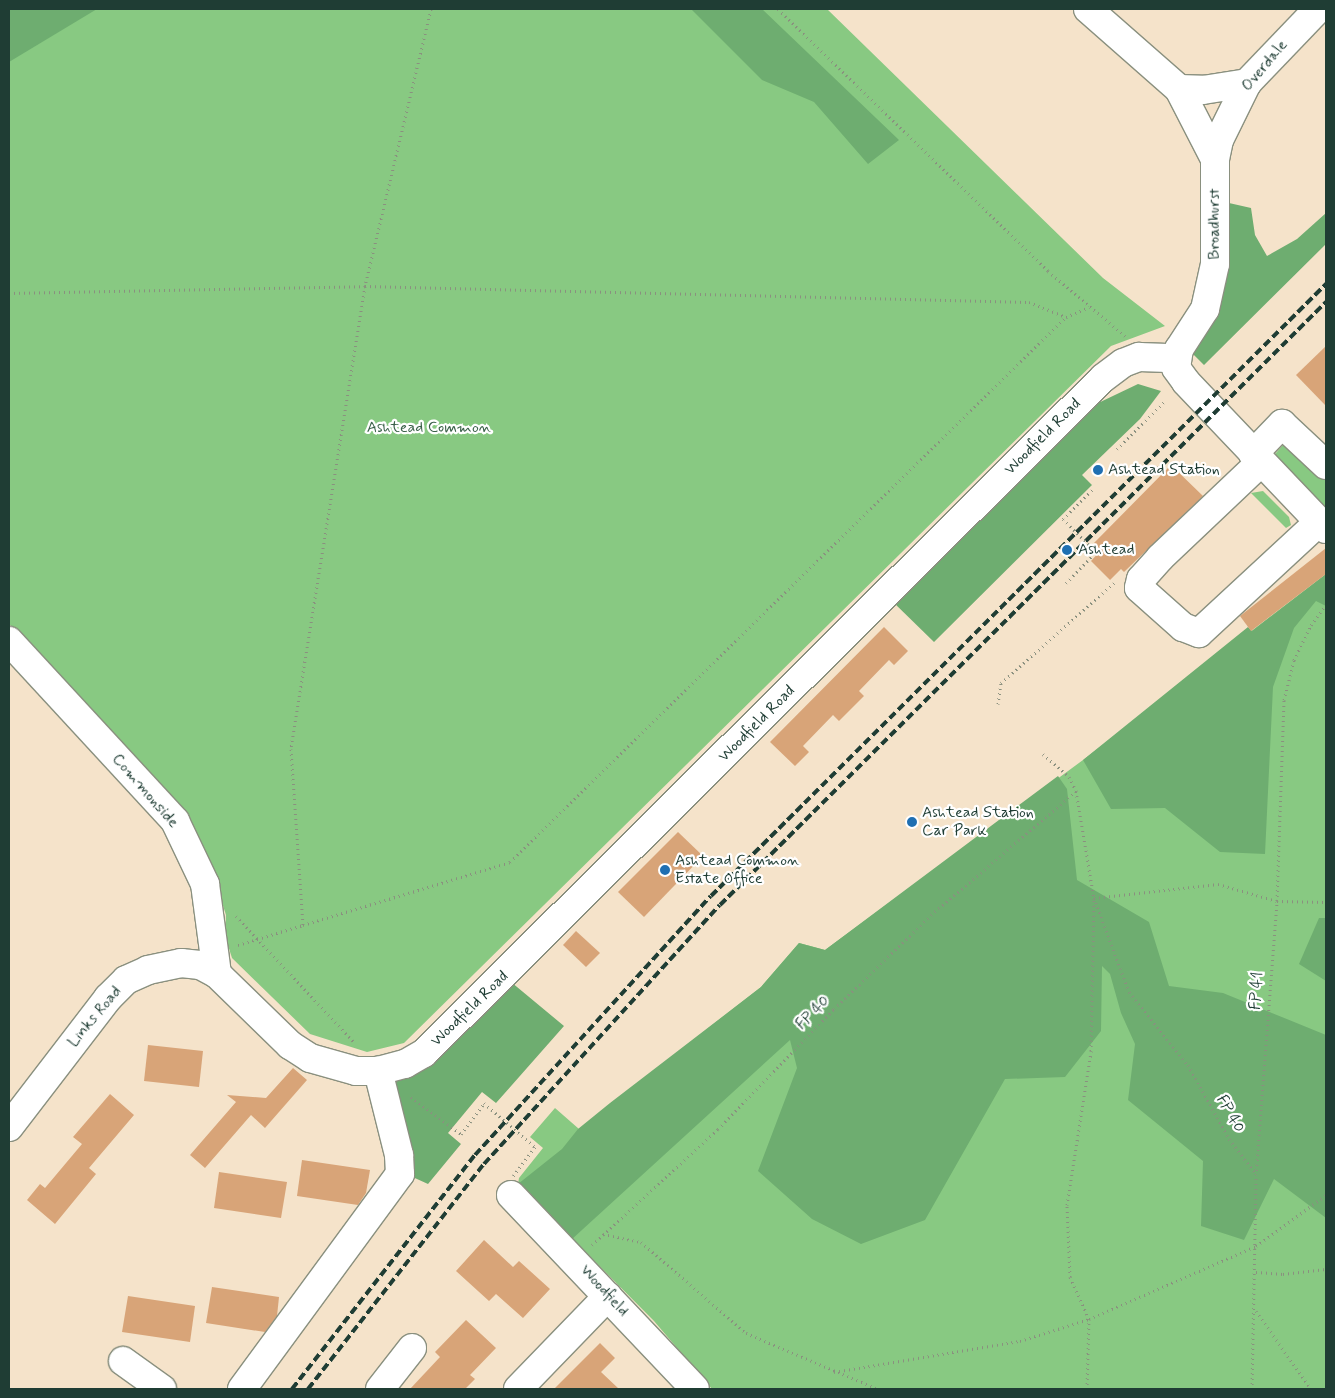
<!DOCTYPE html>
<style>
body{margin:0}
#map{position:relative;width:1335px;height:1398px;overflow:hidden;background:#f5e3ca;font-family:Mynerve,sans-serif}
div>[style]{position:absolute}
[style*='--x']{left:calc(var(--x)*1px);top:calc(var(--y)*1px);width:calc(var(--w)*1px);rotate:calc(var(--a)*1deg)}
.green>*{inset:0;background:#88c982}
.forest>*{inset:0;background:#6ead70}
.building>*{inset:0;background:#d8a478}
.path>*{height:3px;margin-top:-1.5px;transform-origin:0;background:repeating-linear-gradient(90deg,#8a907f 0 1px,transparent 0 5px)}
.roads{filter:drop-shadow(1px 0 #8a907f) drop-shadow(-1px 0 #8a907f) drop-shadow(0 1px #8a907f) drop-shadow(0 -1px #8a907f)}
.minor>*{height:28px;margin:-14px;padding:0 14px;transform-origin:14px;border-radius:14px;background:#fff}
.rail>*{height:4px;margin-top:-2px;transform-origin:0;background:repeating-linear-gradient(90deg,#1f3d34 0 8px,transparent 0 12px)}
.path-bridge>*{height:3px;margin-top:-1.5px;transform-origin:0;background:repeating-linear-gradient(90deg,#8a907f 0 1px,transparent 0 5px)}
.dots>*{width:14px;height:14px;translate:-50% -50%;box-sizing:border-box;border:2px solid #fff;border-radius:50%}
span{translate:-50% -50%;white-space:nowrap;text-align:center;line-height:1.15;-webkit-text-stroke:4.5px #fff;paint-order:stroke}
.street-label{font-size:16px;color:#1f3d34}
.park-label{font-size:16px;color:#396048}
.poi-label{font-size:16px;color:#1f3d34}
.left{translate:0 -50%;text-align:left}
.frame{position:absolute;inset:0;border:10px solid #1f3d34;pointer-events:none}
</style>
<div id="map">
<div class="green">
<i style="clip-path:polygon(9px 9px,827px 9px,1103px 278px,1165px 326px,1111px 346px,404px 1043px,367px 1052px,310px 1034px,232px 958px,225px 936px,226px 915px,211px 868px,47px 663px,9px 624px)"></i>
<i style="clip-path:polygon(1282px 446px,1292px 446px,1326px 479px,1326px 513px,1276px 463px,1275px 454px)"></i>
<i style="clip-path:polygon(1263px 491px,1289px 517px,1291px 525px,1286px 528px,1251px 493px)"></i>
<i style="clip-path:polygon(1326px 574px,1326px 1389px,712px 1389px,654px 1321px,518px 1184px,519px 1178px,543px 1148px,530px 1137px,555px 1108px,579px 1129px,761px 987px,799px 943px,825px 950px,1083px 760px)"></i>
</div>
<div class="forest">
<i style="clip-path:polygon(9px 9px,97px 9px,9px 62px)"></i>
<i style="clip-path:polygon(691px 9px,762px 9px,899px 140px,868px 164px,814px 102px,762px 80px)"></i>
<i style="clip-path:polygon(1229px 203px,1251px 208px,1255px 235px,1267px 256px,1297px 239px,1326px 213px,1326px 244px,1204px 365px,1190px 351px,1206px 334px,1225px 284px)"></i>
<i style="clip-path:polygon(1138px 384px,1161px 391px,1140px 419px,1082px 475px,1092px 485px,934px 642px,892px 601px,1094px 405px)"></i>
<i style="clip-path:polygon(1326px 574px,1326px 606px,1316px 601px,1294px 628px,1273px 687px,1265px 854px,1220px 852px,1165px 808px,1111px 809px,1083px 760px,1248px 627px,1252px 631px)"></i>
<i style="clip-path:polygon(1058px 776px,1067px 789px,1077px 880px,1149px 922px,1169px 986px,1223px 993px,1326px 1035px,1326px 1218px,1274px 1179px,1244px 1240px,1201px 1226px,1203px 1161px,1128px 1100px,1135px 1044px,1121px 1013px,1110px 974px,1102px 966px,1101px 1031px,1065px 1077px,1005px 1079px,925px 1220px,861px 1244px,812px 1219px,758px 1171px,797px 1068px,790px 1040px,571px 1240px,518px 1184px,562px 1149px,578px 1129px,610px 1103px,761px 987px,799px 943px,825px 950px)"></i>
<i style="clip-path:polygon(1319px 918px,1326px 918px,1326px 981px,1299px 964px)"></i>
<i style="clip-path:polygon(511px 982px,564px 1026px,496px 1103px,482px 1092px,448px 1133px,461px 1144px,428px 1184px,406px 1174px,391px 1089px,404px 1069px)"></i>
</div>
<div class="building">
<i style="clip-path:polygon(1326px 346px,1326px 406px,1296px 375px)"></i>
<i style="clip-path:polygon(1171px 465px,1203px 496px,1124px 572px,1121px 569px,1110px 580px,1091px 561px,1101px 550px,1094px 543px)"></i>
<i style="clip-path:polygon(1326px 548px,1326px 574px,1251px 631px,1240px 616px)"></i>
<i style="clip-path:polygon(884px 627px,908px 651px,894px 665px,889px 660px,859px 691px,864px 696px,839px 721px,833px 715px,803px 746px,809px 752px,795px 766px,770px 742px)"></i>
<i style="clip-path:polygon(678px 832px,703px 856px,644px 917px,618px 892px)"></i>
<i style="clip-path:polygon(576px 931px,600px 953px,586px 967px,563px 945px)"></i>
<i style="clip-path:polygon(148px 1045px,203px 1051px,199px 1087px,144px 1081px)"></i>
<i style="clip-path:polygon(293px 1068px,307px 1080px,265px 1128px,251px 1115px,205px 1168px,190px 1155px,236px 1102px,227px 1095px,266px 1098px)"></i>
<i style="clip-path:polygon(110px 1094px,134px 1115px,89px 1168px,96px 1174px,55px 1224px,27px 1200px,40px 1184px,45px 1188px,82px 1144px,73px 1137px)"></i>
<i style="clip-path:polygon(302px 1160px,370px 1170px,366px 1193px,358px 1205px,297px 1196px)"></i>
<i style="clip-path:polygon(219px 1172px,287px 1182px,281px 1218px,214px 1208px)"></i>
<i style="clip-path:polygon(484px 1240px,513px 1267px,519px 1261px,550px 1289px,523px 1318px,496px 1294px,489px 1301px,456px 1271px)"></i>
<i style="clip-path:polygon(212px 1287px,279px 1297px,277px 1316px,265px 1332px,206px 1323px)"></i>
<i style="clip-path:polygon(128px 1296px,195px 1306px,190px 1342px,122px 1332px)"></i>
<i style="clip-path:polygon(466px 1320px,496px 1348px,470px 1375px,475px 1379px,465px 1389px,410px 1389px,440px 1357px,435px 1352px)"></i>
<i style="clip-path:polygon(600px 1343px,615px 1358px,601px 1372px,619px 1389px,554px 1389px)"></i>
</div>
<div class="path">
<i style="--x:431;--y:9;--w:285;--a:103.4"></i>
<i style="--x:365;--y:286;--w:469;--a:99.1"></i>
<i style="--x:291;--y:749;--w:176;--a:86.1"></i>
<i style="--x:303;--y:925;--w:216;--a:-16.9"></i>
<i style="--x:510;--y:862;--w:779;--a:-44.43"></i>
<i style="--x:778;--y:9;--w:376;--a:44.1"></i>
<i style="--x:1048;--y:271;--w:101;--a:40.2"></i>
<i style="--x:9;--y:293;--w:356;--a:-1.1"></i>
<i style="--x:365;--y:286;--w:664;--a:1.38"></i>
<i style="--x:1029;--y:302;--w:40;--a:22"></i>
<i style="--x:1066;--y:317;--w:25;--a:-23"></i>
<i style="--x:1117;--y:449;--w:69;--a:-45"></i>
<i style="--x:1063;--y:519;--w:42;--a:-45"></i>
<i style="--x:1066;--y:583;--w:43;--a:-45.9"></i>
<i style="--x:998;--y:704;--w:21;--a:-82"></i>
<i style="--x:1001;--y:683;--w:151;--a:-41.5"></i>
<i style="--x:1043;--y:754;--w:35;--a:41"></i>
<i style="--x:1069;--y:777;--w:16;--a:63"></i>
<i style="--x:1076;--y:791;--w:109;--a:80.5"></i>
<i style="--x:1094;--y:898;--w:100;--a:69.6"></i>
<i style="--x:1129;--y:992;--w:94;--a:51.1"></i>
<i style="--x:1188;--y:1065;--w:85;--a:61"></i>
<i style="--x:1229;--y:1139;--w:44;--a:52.4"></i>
<i style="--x:236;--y:916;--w:174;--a:46.9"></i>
<i style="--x:238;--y:945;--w:68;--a:-17.1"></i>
<i style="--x:411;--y:1097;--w:62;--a:36.5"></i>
<i style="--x:603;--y:1234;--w:39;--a:12"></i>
<i style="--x:641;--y:1242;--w:139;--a:40.9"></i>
<i style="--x:746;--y:1333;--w:143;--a:23"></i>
<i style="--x:592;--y:1245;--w:171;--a:-42.6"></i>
<i style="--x:718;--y:1129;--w:167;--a:-46"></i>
<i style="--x:834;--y:1009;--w:135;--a:-44.1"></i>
<i style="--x:931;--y:915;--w:191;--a:-40.5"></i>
<i style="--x:1256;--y:1272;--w:27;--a:4"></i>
<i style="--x:1283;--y:1274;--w:43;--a:-6.6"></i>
<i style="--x:1256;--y:1311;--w:95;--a:54.8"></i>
<i style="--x:834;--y:1372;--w:189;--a:-9.5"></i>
<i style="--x:1020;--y:1341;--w:72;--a:-17.7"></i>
<i style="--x:1089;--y:1319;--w:182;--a:-23.6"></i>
<i style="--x:1256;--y:1246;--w:87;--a:-36.1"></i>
<i style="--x:1087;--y:1389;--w:70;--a:-88.4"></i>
<i style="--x:1089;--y:1319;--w:46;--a:-114.3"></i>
<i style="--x:1070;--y:1277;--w:72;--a:-92.4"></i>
<i style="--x:1067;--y:1205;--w:156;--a:-81.1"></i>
<i style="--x:1091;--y:1051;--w:153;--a:-88.9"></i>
<i style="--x:1094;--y:898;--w:125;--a:-6.4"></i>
<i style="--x:1218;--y:884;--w:61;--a:16.1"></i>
<i style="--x:1277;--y:901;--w:49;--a:1.2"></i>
<i style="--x:1252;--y:1389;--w:214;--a:-88.9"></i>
<i style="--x:1256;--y:1175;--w:275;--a:-85.6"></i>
<i style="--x:1277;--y:901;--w:201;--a:-88"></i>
<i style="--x:1284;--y:700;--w:41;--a:-76"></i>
<i style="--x:1294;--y:660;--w:39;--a:-64"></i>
<i style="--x:1311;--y:625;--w:26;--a:-54"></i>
</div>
<div class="roads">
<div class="minor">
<i style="--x:1088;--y:9;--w:121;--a:41.3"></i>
<i style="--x:1179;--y:89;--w:79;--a:62.8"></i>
<i style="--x:1215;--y:159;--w:105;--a:90"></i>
<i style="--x:1215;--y:264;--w:46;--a:102.5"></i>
<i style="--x:1205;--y:309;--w:48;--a:123"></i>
<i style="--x:1179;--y:349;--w:19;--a:99"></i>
<i style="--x:1176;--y:368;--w:17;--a:54"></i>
<i style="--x:1186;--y:382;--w:203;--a:46.4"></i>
<i style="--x:1179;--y:89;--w:24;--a:2"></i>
<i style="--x:1203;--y:90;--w:45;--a:-9"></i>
<i style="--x:1215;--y:159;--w:19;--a:-78"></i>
<i style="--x:1219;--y:140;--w:64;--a:-63.8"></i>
<i style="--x:1247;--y:83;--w:103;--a:-46.2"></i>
<i style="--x:1253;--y:454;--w:42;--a:-46"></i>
<i style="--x:1282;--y:424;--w:60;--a:43"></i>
<i style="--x:1261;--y:462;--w:139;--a:136.5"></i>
<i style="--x:1160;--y:558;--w:28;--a:132"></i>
<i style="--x:1141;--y:579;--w:9;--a:103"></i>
<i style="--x:1139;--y:588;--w:59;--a:41.6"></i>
<i style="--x:1183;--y:627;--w:17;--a:21"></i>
<i style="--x:1199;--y:633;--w:163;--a:-42.8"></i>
<i style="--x:9;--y:641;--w:245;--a:47.3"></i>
<i style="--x:175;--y:821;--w:70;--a:64.5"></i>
<i style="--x:205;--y:884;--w:91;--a:82.4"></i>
<i style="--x:9;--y:1127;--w:163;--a:-52.5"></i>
<i style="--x:108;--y:998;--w:25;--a:-45"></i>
<i style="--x:126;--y:980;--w:24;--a:-24"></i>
<i style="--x:148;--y:970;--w:34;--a:-12"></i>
<i style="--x:181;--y:963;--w:19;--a:6"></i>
<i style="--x:200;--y:965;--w:19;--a:28"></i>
<i style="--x:217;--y:974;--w:102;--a:44.2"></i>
<i style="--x:290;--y:1045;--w:24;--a:33"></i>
<i style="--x:310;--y:1058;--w:48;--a:15.8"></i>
<i style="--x:356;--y:1071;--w:22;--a:0"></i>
<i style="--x:378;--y:1071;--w:28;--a:-15"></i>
<i style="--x:405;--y:1064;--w:22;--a:-30"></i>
<i style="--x:424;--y:1053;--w:957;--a:-44.83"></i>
<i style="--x:1103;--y:378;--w:25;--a:-37"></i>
<i style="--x:1123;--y:363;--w:17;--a:-21"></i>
<i style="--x:1139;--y:357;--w:36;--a:2"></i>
<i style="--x:511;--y:1195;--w:267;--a:46.5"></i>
<i style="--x:123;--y:1361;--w:48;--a:35.7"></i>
<i style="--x:242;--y:1389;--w:267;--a:-53.7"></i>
<i style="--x:400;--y:1174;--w:19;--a:-93"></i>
<i style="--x:399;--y:1155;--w:87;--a:-104"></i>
<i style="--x:380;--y:1389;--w:52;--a:-52"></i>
<i style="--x:518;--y:1389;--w:129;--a:-45.9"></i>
</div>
</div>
<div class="rail">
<i style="--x:292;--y:1389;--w:297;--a:-52"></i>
<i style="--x:475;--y:1155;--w:350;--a:-47.7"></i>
<i style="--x:711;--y:896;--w:868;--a:-44.86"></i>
<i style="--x:308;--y:1389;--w:286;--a:-52"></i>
<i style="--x:484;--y:1164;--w:350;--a:-47.7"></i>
<i style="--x:720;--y:905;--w:855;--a:-44.86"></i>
</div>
<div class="path-bridge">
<i style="--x:1063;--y:519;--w:47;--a:45"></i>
<i style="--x:461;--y:1134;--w:39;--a:-53"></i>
<i style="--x:484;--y:1103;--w:67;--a:40.8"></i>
<i style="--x:535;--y:1147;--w:36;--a:127"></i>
</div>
<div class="dots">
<i style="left:1098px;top:470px;background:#1f6fb2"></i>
<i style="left:1067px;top:550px;background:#1f6fb2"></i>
<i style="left:912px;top:822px;background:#1f6fb2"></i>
<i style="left:665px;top:870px;background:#1f6fb2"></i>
</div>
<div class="street-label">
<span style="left:1265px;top:66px;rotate:-50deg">Overdale</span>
<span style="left:1215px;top:224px;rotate:-90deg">Broadhurst</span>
<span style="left:1043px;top:437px;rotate:-45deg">Woodfield Road</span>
<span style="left:757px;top:724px;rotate:-45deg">Woodfield Road</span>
<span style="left:145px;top:791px;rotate:49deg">Commonside</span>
<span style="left:1257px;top:991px;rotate:-86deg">FP 41</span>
<span style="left:470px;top:1009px;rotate:-44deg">Woodfield Road</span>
<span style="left:813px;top:1013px;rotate:-46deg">FP 40</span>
<span style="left:95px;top:1017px;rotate:-50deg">Links Road</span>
<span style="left:1230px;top:1114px;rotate:60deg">FP 40</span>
<span style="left:604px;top:1291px;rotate:48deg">Woodfield</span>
</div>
<div class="park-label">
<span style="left:429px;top:428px">Ashtead Common</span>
</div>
<div class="poi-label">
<span class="left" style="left:1108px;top:470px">Ashtead Station</span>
<span class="left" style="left:1078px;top:550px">Ashtead</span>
<span class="left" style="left:922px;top:822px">Ashtead Station<br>Car Park</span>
<span class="left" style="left:675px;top:870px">Ashtead Common<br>Estate Office</span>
</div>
<div class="frame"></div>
</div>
